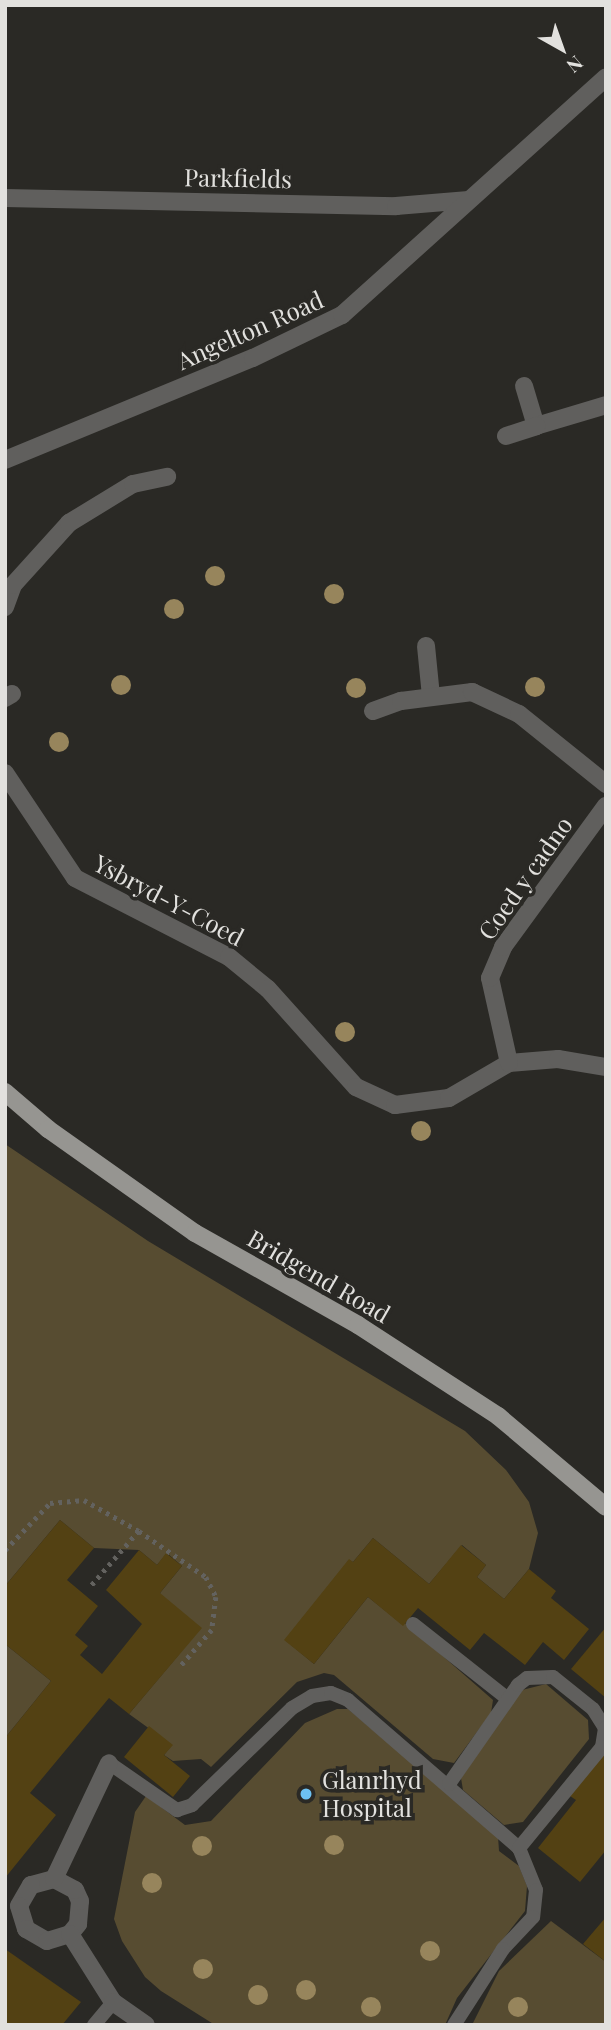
<!DOCTYPE html>
<style>
body{margin:0}
#map{position:relative;width:611px;height:2030px;overflow:hidden;background:#2a2925;font-family:"Playfair Display",serif}
div>[style]{position:absolute}
[style*='--x']{left:calc(var(--x)*1px);top:calc(var(--y)*1px);width:calc(var(--w)*1px);rotate:calc(var(--a)*1deg)}
.green>*{inset:0;background:#574c31}
.building>*{inset:0;background:#534113}
.path>*{height:4.5px;margin-top:-2.25px;transform-origin:0;background:repeating-linear-gradient(90deg,#63625f 0 3.5px,transparent 0 8.5px)}
.lane>*{height:14px;margin:-7px;padding:0 7px;transform-origin:7px;border-radius:7px;background:#605f5d}
.street>*{height:18px;margin:-9px;padding:0 9px;transform-origin:9px;border-radius:9px;background:#605f5d}
.primary>*{height:18px;margin:-9px;padding:0 9px;transform-origin:9px;border-radius:9px;background:#969591}
.trees>*{width:20px;height:20px;margin:-10px;border-radius:50%;background:#97855c}
.dots>*{width:19px;height:19px;translate:-50% -50%;box-sizing:border-box;border:4px solid #2a2925;border-radius:50%}
span{translate:-50% -50%;white-space:nowrap;text-align:center;line-height:1.15;-webkit-text-stroke:7px #2a2925;paint-order:stroke}
.street-label{font-size:24px;color:#e2e1de}
.poi-label{font-size:24px;color:#e2e1de}
.left{translate:0 -50%;text-align:left}
.frame{position:absolute;inset:0;border:7px solid #e2e1de;pointer-events:none}
.north{position:absolute;left:527px;top:14px;width:70px;height:70px;-webkit-text-stroke:5px #2a2925;paint-order:stroke;rotate:140deg;font-size:19px;font-weight:700;line-height:28px;text-align:center;color:#e2e1de}
.north::after{content:'';display:block;margin:auto;width:24px;height:32px;background:#e2e1de;clip-path:polygon(50% 0,100% 100%,50% 72%,0 100%)}
</style>
<div id="map">
<div class="green">
<i style="clip-path:polygon(5px 1144px,148px 1241px,465px 1431px,506px 1470px,529px 1502px,538px 1533px,529px 1569px,504px 1599px,477px 1577px,486px 1565px,462px 1545px,429px 1584px,373px 1538px,353px 1562px,349px 1560px,285px 1640px,314px 1664px,368px 1597px,403px 1625px,405px 1623px,493px 1700px,491px 1713px,454px 1763px,433px 1759px,334px 1675px,324px 1673px,297px 1682px,211px 1767px,201px 1759px,173px 1761px,164px 1755px,172px 1745px,129px 1714px,181px 1652px,160px 1593px,182px 1566px,167px 1553px,157px 1565px,139px 1550px,94px 1548px,60px 1520px,5px 1586px)"></i>
<i style="clip-path:polygon(5px 1644px,51px 1681px,5px 1738px)"></i>
<i style="clip-path:polygon(546px 1684px,588px 1720px,589px 1739px,523px 1822px,504px 1825px,463px 1790px,461px 1778px,522px 1690px)"></i>
<i style="clip-path:polygon(337px 1709px,348px 1709px,498px 1836px,499px 1851px,519px 1866px,527px 1886px,525px 1911px,457px 1998px,445px 2025px,215px 2025px,161px 1991px,145px 1977px,122px 1941px,114px 1919px,135px 1812px,146px 1796px,185px 1825px,211px 1821px,305px 1723px)"></i>
<i style="clip-path:polygon(551px 1921px,606px 1962px,606px 2025px,472px 2025px,499px 1971px)"></i>
</div>
<div class="building">
<i style="clip-path:polygon(60px 1520px,94px 1548px,67px 1580px,98px 1606px,75px 1635px,88px 1646px,80px 1655px,102px 1674px,142px 1624px,106px 1590px,139px 1550px,157px 1565px,166px 1553px,182px 1566px,160px 1593px,202px 1628px,129px 1714px,109px 1698px,30px 1793px,56px 1815px,5px 1878px,5px 1738px,51px 1681px,5px 1644px,5px 1586px)"></i>
<i style="clip-path:polygon(373px 1538px,429px 1584px,461px 1545px,486px 1565px,477px 1577px,504px 1599px,529px 1569px,556px 1591px,551px 1598px,589px 1629px,564px 1660px,543px 1642px,525px 1665px,484px 1633px,470px 1650px,418px 1608px,403px 1626px,368px 1597px,314px 1664px,284px 1640px,349px 1559px,353px 1562px)"></i>
<i style="clip-path:polygon(606px 1627px,606px 1698px,571px 1669px)"></i>
<i style="clip-path:polygon(149px 1726px,173px 1745px,164px 1755px,190px 1776px,173px 1797px,124px 1757px)"></i>
<i style="clip-path:polygon(606px 1752px,606px 1850px,580px 1882px,538px 1848px,576px 1800px,570px 1796px)"></i>
<i style="clip-path:polygon(606px 1917px,606px 1962px,583px 1944px)"></i>
<i style="clip-path:polygon(5px 1949px,81px 2002px,62px 2025px,5px 2025px)"></i>
</div>
<div class="path">
<i style="--x:139;--y:1531;--w:81;--a:34.5"></i>
<i style="--x:206;--y:1577;--w:22;--a:63"></i>
<i style="--x:216;--y:1597;--w:33;--a:97"></i>
<i style="--x:212;--y:1630;--w:49;--a:130.9"></i>
<i style="--x:5;--y:1550;--w:65;--a:-46.2"></i>
<i style="--x:50;--y:1503;--w:34;--a:-5"></i>
<i style="--x:84;--y:1500;--w:63;--a:29.4"></i>
<i style="--x:139;--y:1531;--w:72;--a:131"></i>
</div>
<div class="lane">
<i style="--x:413;--y:1624;--w:121;--a:38.3"></i>
<i style="--x:109;--y:1763;--w:83;--a:34.7"></i>
<i style="--x:177;--y:1810;--w:16;--a:-18"></i>
<i style="--x:192;--y:1805;--w:139;--a:-44.1"></i>
<i style="--x:292;--y:1708;--w:23;--a:-31"></i>
<i style="--x:312;--y:1696;--w:19;--a:-9"></i>
<i style="--x:331;--y:1693;--w:18;--a:22"></i>
<i style="--x:348;--y:1700;--w:226;--a:40.9"></i>
<i style="--x:519;--y:1848;--w:45;--a:68"></i>
<i style="--x:536;--y:1890;--w:27;--a:96"></i>
<i style="--x:533;--y:1917;--w:44;--a:133.2"></i>
<i style="--x:503;--y:1949;--w:90;--a:122.8"></i>
<i style="--x:449;--y:1784;--w:121;--a:-55.1"></i>
<i style="--x:518;--y:1685;--w:11;--a:-38"></i>
<i style="--x:527;--y:1678;--w:26;--a:-2"></i>
<i style="--x:553;--y:1677;--w:51;--a:38.7"></i>
<i style="--x:593;--y:1709;--w:22;--a:58"></i>
<i style="--x:605;--y:1728;--w:19;--a:99"></i>
<i style="--x:602;--y:1747;--w:131;--a:129.4"></i>
<i style="--x:94;--y:2025;--w:30;--a:-50"></i>
</div>
<div class="street">
<i style="--x:5;--y:198;--w:391;--a:1.2"></i>
<i style="--x:396;--y:206;--w:73;--a:-4.7"></i>
<i style="--x:524;--y:386;--w:42;--a:73.3"></i>
<i style="--x:536;--y:426;--w:73;--a:-16.7"></i>
<i style="--x:506;--y:436;--w:32;--a:-18"></i>
<i style="--x:5;--y:460;--w:268;--a:-22.4"></i>
<i style="--x:253;--y:358;--w:99;--a:-25.8"></i>
<i style="--x:342;--y:315;--w:355;--a:-42"></i>
<i style="--x:5;--y:607;--w:23;--a:-70"></i>
<i style="--x:13;--y:585;--w:84;--a:-47.9"></i>
<i style="--x:69;--y:523;--w:75;--a:-31.4"></i>
<i style="--x:133;--y:484;--w:35;--a:-12"></i>
<i style="--x:426;--y:646;--w:50;--a:84.3"></i>
<i style="--x:5;--y:698;--w:8;--a:-30"></i>
<i style="--x:373;--y:711;--w:30;--a:-20"></i>
<i style="--x:401;--y:701;--w:72;--a:-7.2"></i>
<i style="--x:472;--y:692;--w:52;--a:25.1"></i>
<i style="--x:519;--y:714;--w:112;--a:38.8"></i>
<i style="--x:5;--y:773;--w:126;--a:56.3"></i>
<i style="--x:75;--y:878;--w:173;--a:27.2"></i>
<i style="--x:229;--y:957;--w:50;--a:39.4"></i>
<i style="--x:268;--y:989;--w:132;--a:48.1"></i>
<i style="--x:356;--y:1087;--w:43;--a:24.8"></i>
<i style="--x:395;--y:1105;--w:54;--a:-7.4"></i>
<i style="--x:449;--y:1098;--w:69;--a:-30.3"></i>
<i style="--x:509;--y:1063;--w:49;--a:-4.7"></i>
<i style="--x:558;--y:1059;--w:49;--a:9.5"></i>
<i style="--x:509;--y:1063;--w:87;--a:-102.6"></i>
<i style="--x:490;--y:978;--w:34;--a:-67"></i>
<i style="--x:503;--y:947;--w:175;--a:-53.9"></i>
<i style="--x:54;--y:1879;--w:24;--a:165"></i>
<i style="--x:31;--y:1885;--w:24;--a:120"></i>
<i style="--x:19;--y:1906;--w:24;--a:73"></i>
<i style="--x:26;--y:1929;--w:24;--a:30"></i>
<i style="--x:47;--y:1941;--w:24;--a:-17"></i>
<i style="--x:70;--y:1934;--w:13;--a:-51"></i>
<i style="--x:78;--y:1924;--w:23;--a:-85"></i>
<i style="--x:80;--y:1901;--w:12;--a:-114"></i>
<i style="--x:75;--y:1890;--w:24;--a:-152"></i>
<i style="--x:54;--y:1879;--w:128;--a:-64.6"></i>
<i style="--x:70;--y:1934;--w:80;--a:57.7"></i>
<i style="--x:113;--y:2002;--w:40;--a:34.9"></i>
</div>
<div class="primary">
<i style="--x:5;--y:1092;--w:57;--a:40.7"></i>
<i style="--x:48;--y:1129;--w:180;--a:35.3"></i>
<i style="--x:195;--y:1233;--w:187;--a:29.4"></i>
<i style="--x:358;--y:1325;--w:167;--a:33"></i>
<i style="--x:498;--y:1416;--w:141;--a:40.1"></i>
</div>
<div class="trees">
<i style="left:215px;top:576px"></i>
<i style="left:334px;top:594px"></i>
<i style="left:174px;top:609px"></i>
<i style="left:121px;top:685px"></i>
<i style="left:535px;top:687px"></i>
<i style="left:356px;top:688px"></i>
<i style="left:59px;top:742px"></i>
<i style="left:345px;top:1032px"></i>
<i style="left:421px;top:1131px"></i>
<i style="left:334px;top:1845px"></i>
<i style="left:202px;top:1846px"></i>
<i style="left:152px;top:1883px"></i>
<i style="left:430px;top:1951px"></i>
<i style="left:203px;top:1969px"></i>
<i style="left:306px;top:1990px"></i>
<i style="left:258px;top:1995px"></i>
<i style="left:371px;top:2007px"></i>
<i style="left:518px;top:2007px"></i>
</div>
<div class="dots">
<i style="left:306px;top:1794px;background:#6dc2f3"></i>
</div>
<div class="street-label">
<span style="left:238px;top:178px;rotate:1deg">Parkfields</span>
<span style="left:250px;top:330px;rotate:-24deg">Angelton Road</span>
<span style="left:525px;top:878px;rotate:-55deg">Coed y cadno</span>
<span style="left:169px;top:900px;rotate:28deg">Ysbryd-Y-Coed</span>
<span style="left:319px;top:1276px;rotate:30deg">Bridgend Road</span>
</div>
<div class="poi-label">
<span class="left" style="left:322px;top:1794px">Glanrhyd<br>Hospital</span>
</div>
<div class="frame"></div>
<div class="north">N</div>
</div>
